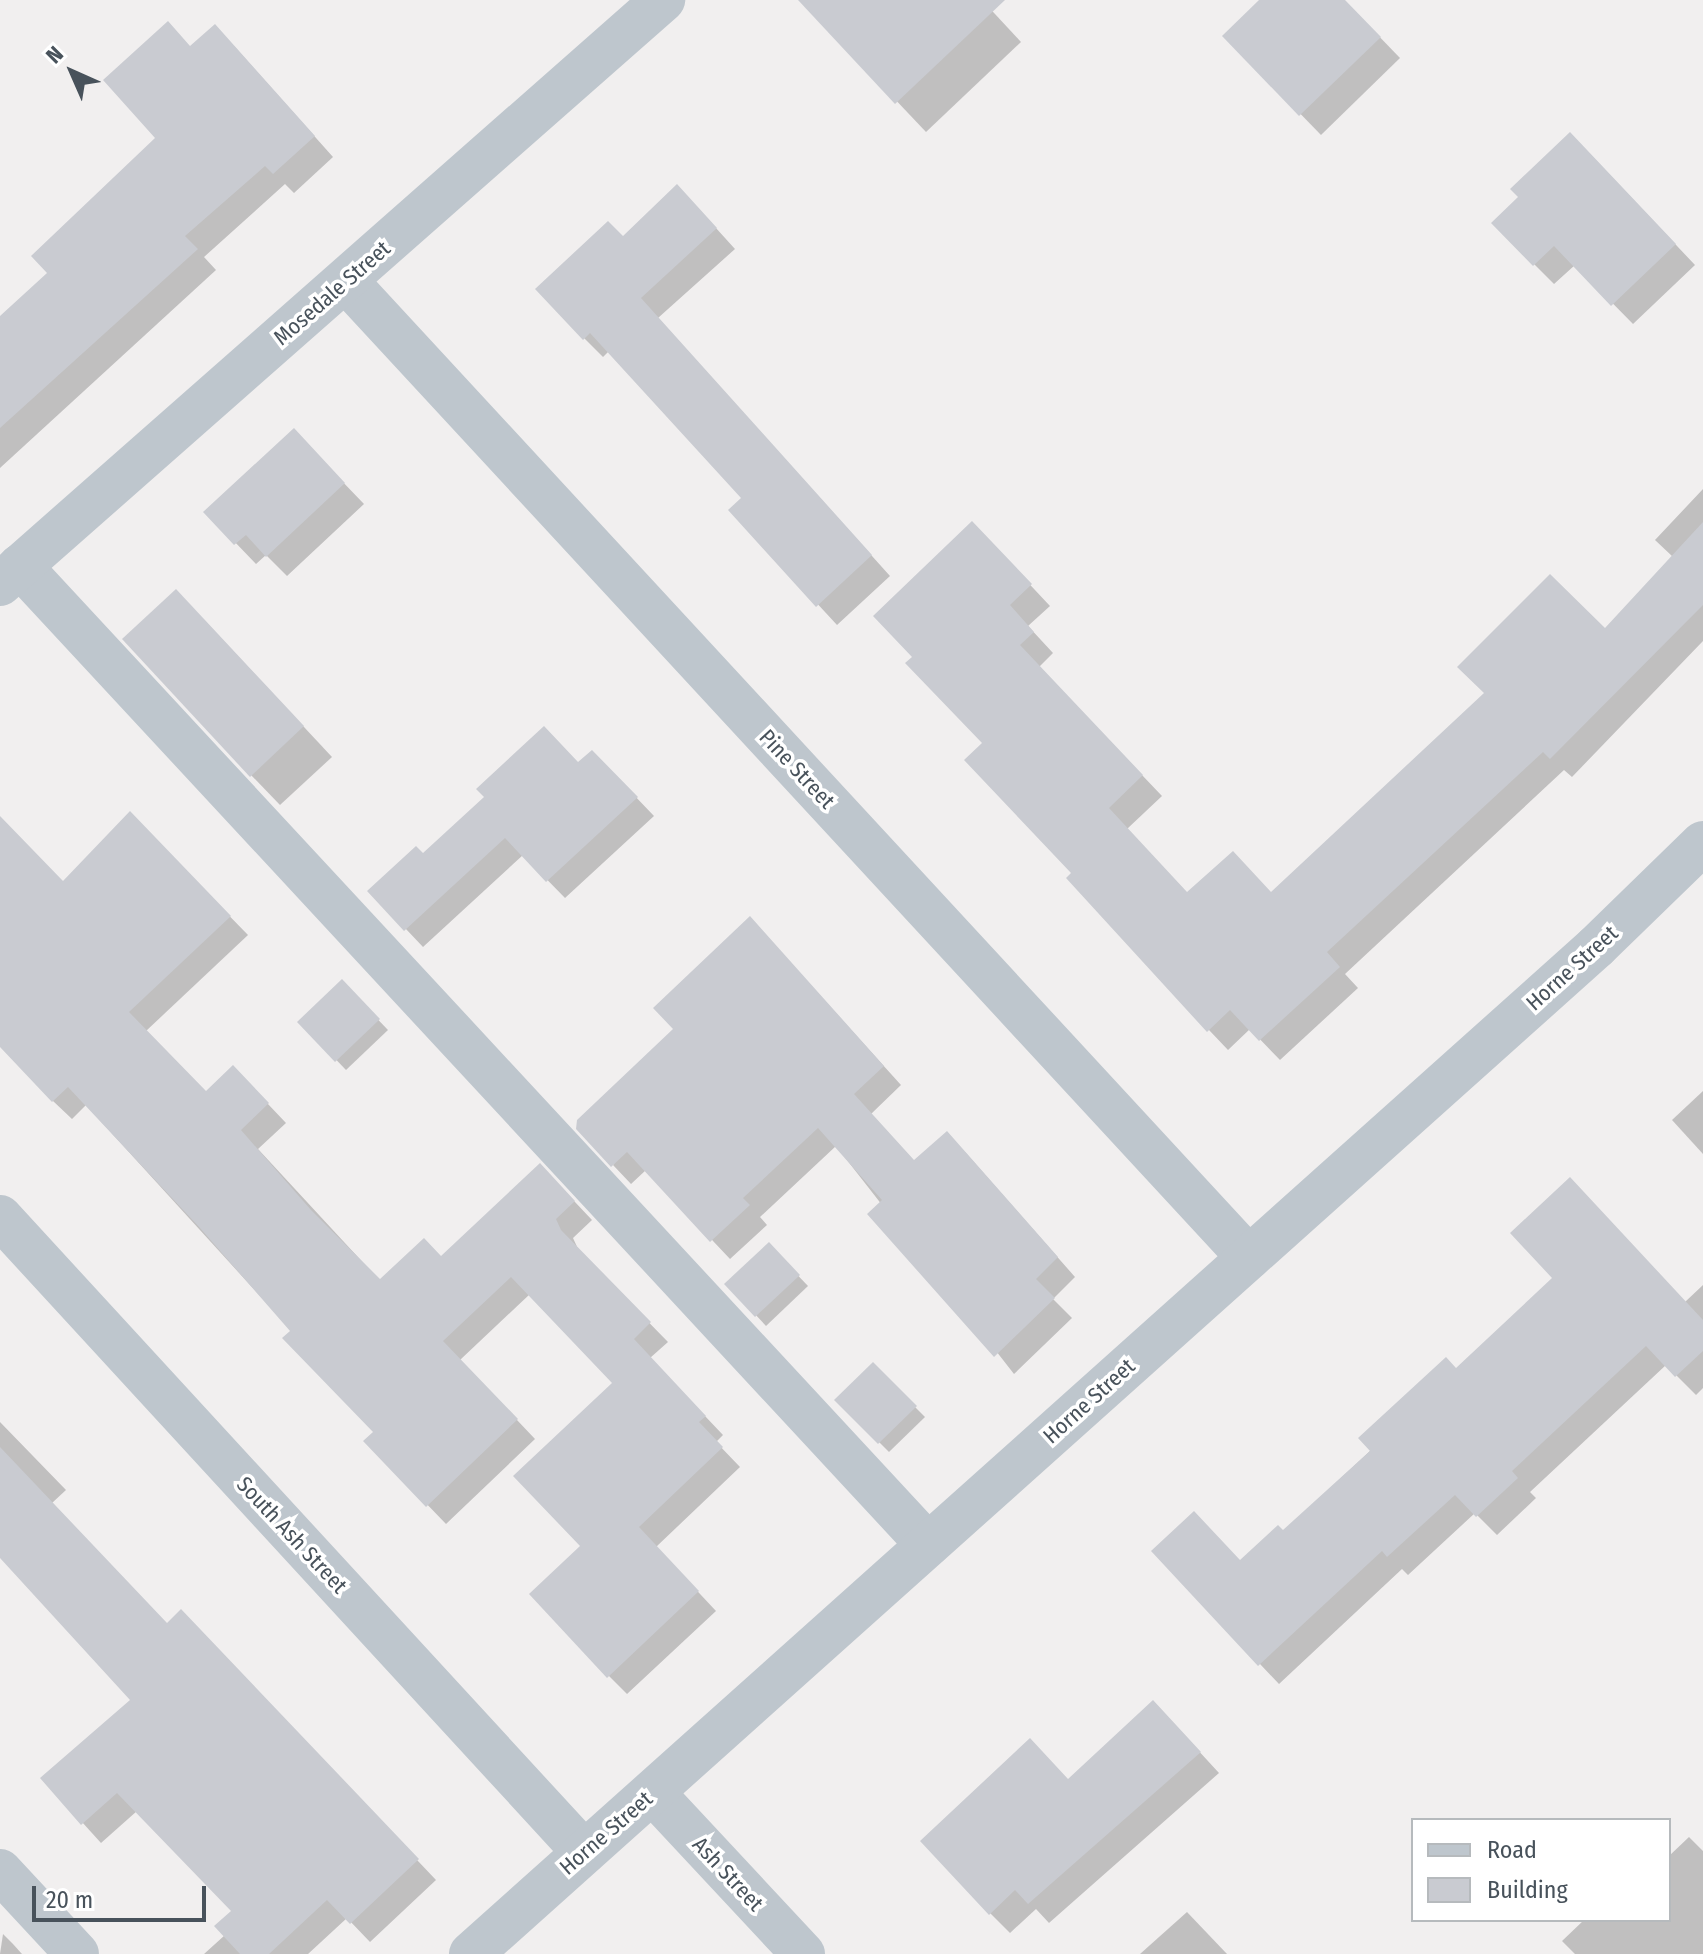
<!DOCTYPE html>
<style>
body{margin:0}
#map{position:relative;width:1703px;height:1954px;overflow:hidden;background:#f1efef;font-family:"Fira Sans Condensed",sans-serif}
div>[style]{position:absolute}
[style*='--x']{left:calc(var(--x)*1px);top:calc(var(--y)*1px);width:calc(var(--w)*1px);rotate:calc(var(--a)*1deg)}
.shadow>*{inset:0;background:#0003}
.building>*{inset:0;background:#c9cbd1}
.minor>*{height:44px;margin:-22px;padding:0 22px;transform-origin:22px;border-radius:22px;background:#bec6cd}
span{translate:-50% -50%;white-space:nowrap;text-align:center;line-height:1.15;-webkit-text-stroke:7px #fff;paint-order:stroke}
.street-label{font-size:22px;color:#48525b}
.legend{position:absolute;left:1411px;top:1818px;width:260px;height:104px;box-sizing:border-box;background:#fff;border:2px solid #b6babd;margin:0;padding:10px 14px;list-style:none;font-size:24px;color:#48525b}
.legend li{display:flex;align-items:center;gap:16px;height:40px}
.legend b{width:40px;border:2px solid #b6babd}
.north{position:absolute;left:32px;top:32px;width:80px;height:80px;-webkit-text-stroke:6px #fff;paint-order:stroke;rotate:315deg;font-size:22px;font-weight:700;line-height:32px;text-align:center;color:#48525b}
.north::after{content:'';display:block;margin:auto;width:28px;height:36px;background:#48525b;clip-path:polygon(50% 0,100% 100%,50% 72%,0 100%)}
.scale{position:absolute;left:32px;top:1886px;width:174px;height:36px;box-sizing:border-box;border:4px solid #48525b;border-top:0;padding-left:10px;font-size:24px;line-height:28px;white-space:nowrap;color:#48525b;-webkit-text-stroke:6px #fff;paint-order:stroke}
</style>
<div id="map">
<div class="shadow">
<i style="clip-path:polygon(801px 0,982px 0,1021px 42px,926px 132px)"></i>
<i style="clip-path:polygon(1262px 0,1344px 0,1400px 58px,1321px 135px,1225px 36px)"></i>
<i style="clip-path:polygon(234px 46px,333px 157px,294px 193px,285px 184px,204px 257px,216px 270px,0 468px,0 319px,50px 273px,158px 138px,191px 47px)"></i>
<i style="clip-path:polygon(1590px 154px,1695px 265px,1633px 324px,1575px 265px,1554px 284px,1534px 264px)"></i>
<i style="clip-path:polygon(696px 206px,735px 249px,658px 318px,890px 576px,837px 625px,731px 510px,744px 498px,609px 351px,603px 357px,584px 338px,623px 238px)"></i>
<i style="clip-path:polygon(313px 451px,364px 504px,287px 576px,266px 555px,256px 564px,206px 512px)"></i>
<i style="clip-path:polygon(1703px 489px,1703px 641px,1572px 777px,1564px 770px,1345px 974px,1358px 988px,1280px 1060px,1250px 1029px,1228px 1050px,1209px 1030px,1074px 873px,984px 743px,992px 544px,1050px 606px,1028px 626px,1053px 653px,1039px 667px,1162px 796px,1127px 829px,1188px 894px,1272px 894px,1605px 631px,1673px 557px,1655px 540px)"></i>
<i style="clip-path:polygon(205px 621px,332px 757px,280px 805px,251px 775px)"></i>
<i style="clip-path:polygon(579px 764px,610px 770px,654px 816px,565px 898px,523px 855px,423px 947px,370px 891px)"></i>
<i style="clip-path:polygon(130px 814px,248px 935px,146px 1031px,206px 1094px,251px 1086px,286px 1123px,258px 1149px,381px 1282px,441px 1258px,558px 1184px,592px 1220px,573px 1238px,579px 1251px,668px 1342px,650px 1358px,723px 1435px,716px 1442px,740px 1467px,656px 1547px,716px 1611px,627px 1694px,609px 1676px,583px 1546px,615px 1383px,530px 1294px,460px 1360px,535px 1439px,446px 1524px,366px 1441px,375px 1432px,292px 1331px,86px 1105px,72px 1119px,53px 1101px,0 999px,0 831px,63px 883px)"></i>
<i style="clip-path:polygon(768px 938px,901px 1085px,871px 1114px,915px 1162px,965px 1152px,1075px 1277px,1053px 1299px,1072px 1318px,1014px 1374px,836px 1146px,760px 1217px,767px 1225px,730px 1259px,646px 1170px,631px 1184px,613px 1165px)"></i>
<i style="clip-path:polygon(342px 982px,388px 1030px,346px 1070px,300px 1022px)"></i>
<i style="clip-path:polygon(1703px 1091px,1703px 1154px,1672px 1120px)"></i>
<i style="clip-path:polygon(769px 1245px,808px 1286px,766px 1326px,727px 1284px)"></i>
<i style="clip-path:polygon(1703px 1285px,1703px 1388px,1696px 1395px,1666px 1365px,1530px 1492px,1536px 1498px,1497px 1535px,1475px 1513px,1408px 1575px,1402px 1569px,1279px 1684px,1260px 1664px,1240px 1562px,1283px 1532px,1457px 1370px,1685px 1302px)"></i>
<i style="clip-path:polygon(873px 1365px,925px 1417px,889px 1452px,837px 1400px)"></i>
<i style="clip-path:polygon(0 1422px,66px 1490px,52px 1503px,167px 1625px,200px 1631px,436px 1880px,370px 1942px,347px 1918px,308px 1954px,204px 1954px,225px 1935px,234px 1911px,137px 1811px,101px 1843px,43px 1779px,133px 1700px,0 1555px)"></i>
<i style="clip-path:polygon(1173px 1723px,1219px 1773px,1049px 1923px,1036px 1909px,1010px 1933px,990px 1913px,1069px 1781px)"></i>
<i style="clip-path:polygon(1689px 1837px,1703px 1851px,1703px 1954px,1575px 1954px,1562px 1941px,1584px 1920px,1669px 1920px,1669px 1856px)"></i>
<i style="clip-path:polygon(1187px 1912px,1227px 1954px,1140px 1954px)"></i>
<i style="clip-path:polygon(3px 1934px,13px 1944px,22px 1954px,0 1954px)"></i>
</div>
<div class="building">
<i style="clip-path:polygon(798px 0,1005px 0,895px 104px)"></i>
<i style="clip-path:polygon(1259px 0,1345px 0,1381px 37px,1299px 116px,1222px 36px)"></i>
<i style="clip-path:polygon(168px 21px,190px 46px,215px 24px,315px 136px,273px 174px,265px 166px,185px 236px,198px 249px,0 428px,0 316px,47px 273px,31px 256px,155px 138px,103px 80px)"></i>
<i style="clip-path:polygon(1570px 132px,1676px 244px,1611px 306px,1554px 246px,1533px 266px,1491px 223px,1518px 197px,1510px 189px)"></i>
<i style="clip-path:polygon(677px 184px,717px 228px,641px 298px,872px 555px,816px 607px,728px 510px,741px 498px,590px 333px,583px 340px,535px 289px,608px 221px,623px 236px)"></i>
<i style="clip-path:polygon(294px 428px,345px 483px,266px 557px,246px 535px,234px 545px,203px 512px)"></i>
<i style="clip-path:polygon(972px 521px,1032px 584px,1010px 605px,1034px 632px,1020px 645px,1143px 775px,1109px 808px,1187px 892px,1233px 851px,1271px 892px,1484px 693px,1457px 667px,1550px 574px,1605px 628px,1703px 522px,1703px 605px,1550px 759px,1543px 752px,1327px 952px,1340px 967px,1259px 1041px,1230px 1010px,1207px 1032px,1066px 878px,1071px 873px,964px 760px,982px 743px,905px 663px,912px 657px,873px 616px)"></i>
<i style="clip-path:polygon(176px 589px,304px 726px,250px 777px,122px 639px)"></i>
<i style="clip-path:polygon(544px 726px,578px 762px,592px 750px,638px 797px,546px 882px,505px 838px,404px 931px,367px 891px,416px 846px,423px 853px,484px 797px,476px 789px)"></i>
<i style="clip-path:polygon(130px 811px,231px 916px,129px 1012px,206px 1091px,233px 1065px,269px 1103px,241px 1130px,311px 1210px,380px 1279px,424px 1238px,441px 1256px,540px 1163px,575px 1201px,556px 1219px,561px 1230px,651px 1322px,634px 1339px,706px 1416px,699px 1422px,723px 1447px,639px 1527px,699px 1591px,607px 1678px,529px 1594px,580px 1546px,513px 1476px,612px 1383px,511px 1277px,443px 1341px,518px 1419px,426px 1507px,363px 1441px,373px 1432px,282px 1338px,290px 1331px,200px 1228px,68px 1087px,52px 1102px,0 1047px,0 816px,63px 881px)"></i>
<i style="clip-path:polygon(750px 916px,884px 1066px,854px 1094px,914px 1160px,947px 1131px,1058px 1257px,1036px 1279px,1055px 1298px,994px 1357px,867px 1214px,882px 1200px,818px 1128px,743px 1198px,750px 1205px,710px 1242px,627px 1152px,611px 1167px,576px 1129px,577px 1120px,673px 1029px,653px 1008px)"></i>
<i style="clip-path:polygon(342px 979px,380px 1019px,335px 1062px,297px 1022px)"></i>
<i style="clip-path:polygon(1570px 1177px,1703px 1320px,1703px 1351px,1675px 1377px,1646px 1346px,1512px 1471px,1518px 1478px,1476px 1517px,1455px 1495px,1387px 1557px,1382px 1551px,1258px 1666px,1151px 1551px,1194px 1511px,1240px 1560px,1278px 1525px,1283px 1530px,1370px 1451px,1358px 1438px,1446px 1357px,1456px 1368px,1552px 1278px,1510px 1233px)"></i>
<i style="clip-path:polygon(769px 1242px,800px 1275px,755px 1317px,724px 1284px)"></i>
<i style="clip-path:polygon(873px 1362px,917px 1406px,878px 1444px,834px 1400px)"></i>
<i style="clip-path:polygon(0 1447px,167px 1623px,181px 1609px,419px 1859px,350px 1924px,327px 1900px,269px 1954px,240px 1954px,214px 1926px,231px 1911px,117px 1793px,81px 1825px,40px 1778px,130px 1700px,0 1558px)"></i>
<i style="clip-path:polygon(1153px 1700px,1201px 1752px,1028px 1904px,1015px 1890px,989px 1915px,920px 1841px,1030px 1738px,1068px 1779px)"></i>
</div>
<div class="minor">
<i style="--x:346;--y:281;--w:1330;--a:47.25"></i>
<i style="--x:20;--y:566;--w:1335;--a:47.15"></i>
<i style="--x:0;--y:584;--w:884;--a:-41.38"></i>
<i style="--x:0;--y:1217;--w:863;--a:47.4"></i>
<i style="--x:653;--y:1793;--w:220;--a:47"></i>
<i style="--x:0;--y:1871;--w:113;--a:47.1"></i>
<i style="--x:471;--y:1954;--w:1510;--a:-41.83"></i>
<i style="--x:1596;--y:947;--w:149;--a:-44.2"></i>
</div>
<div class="street-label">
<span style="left:332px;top:293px;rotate:-41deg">Mosedale Street</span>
<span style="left:797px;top:769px;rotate:47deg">Pine Street</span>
<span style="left:1572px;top:968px;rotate:-42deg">Horne Street</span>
<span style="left:1089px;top:1401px;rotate:-42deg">Horne Street</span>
<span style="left:292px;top:1535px;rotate:47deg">South Ash Street</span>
<span style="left:606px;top:1833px;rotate:-41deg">Horne Street</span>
<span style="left:728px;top:1874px;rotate:47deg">Ash Street</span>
</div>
<ul class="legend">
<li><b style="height:10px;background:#bec6cd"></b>Road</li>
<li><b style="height:22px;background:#c9cbd1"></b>Building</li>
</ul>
<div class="north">N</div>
<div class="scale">20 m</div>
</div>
